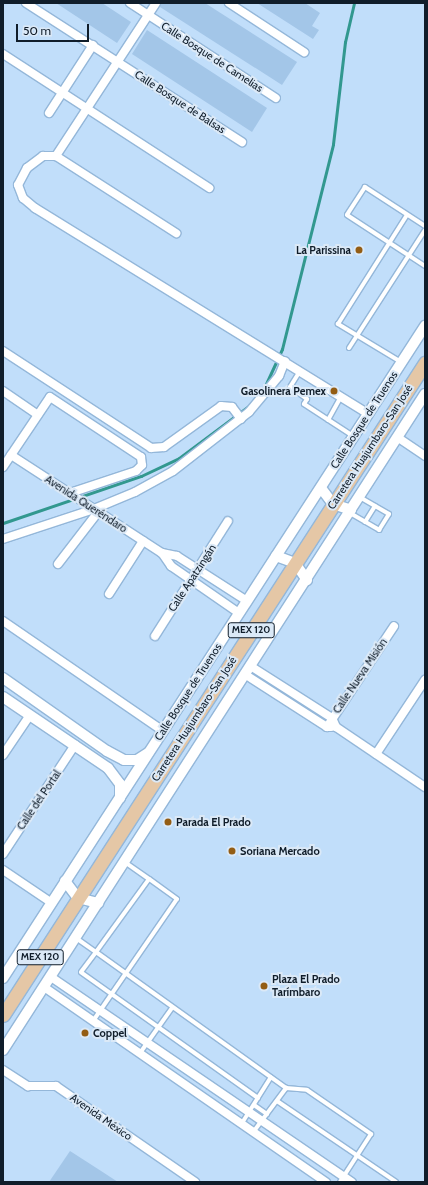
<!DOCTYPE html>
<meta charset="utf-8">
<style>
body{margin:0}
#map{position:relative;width:428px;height:1185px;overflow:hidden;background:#c1defa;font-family:Cabin,sans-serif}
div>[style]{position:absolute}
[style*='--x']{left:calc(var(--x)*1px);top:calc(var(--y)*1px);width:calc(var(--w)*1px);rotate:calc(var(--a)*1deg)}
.stream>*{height:3px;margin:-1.5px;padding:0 1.5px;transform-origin:1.5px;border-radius:1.5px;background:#32988f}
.building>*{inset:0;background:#a3c6e8}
.roads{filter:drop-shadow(1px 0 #94b7d9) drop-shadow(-1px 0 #94b7d9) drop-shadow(0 1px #94b7d9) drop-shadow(0 -1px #94b7d9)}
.service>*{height:4px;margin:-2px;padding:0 2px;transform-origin:2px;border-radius:2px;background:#fff}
.minor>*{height:8px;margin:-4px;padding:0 4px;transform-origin:4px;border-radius:4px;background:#fff}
.tertiary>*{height:10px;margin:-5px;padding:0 5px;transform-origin:5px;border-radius:5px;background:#fff}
.primary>*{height:13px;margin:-6.5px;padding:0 6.5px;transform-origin:6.5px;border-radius:6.5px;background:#e5c7a6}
.dots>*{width:11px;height:11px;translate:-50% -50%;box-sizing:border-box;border:2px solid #dbe9f7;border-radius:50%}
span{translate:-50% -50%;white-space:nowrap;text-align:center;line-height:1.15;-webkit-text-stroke:4px #dbe9f7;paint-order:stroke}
.shield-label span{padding:1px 3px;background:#dbe9f7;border:1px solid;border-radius:3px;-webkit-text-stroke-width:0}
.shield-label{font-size:10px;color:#101d2a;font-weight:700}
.street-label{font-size:11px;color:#101d2a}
.poi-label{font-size:11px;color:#101d2a;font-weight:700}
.right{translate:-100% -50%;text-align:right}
.left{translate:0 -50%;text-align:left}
.frame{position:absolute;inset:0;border:4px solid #101d2a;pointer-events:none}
.scale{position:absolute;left:16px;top:24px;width:73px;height:18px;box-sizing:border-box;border:2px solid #101d2a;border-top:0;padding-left:5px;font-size:12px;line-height:14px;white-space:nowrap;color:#101d2a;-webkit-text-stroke:3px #dbe9f7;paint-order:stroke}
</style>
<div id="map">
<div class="stream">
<i style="--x:253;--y:401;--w:19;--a:-51"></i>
<i style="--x:265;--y:386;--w:41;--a:-65.3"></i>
<i style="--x:282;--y:349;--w:211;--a:-76"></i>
<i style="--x:333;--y:144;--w:103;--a:-83.3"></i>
<i style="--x:345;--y:42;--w:40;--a:-77"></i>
<i style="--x:3;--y:523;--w:146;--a:-18.8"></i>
<i style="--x:141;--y:476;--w:42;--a:-25.3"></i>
<i style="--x:179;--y:458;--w:89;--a:-36.7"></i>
</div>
<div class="building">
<i style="clip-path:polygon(56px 3px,102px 3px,131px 22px,117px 43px)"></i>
<i style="clip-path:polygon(161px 3px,205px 3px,297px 62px,282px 85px,160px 7px)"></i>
<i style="clip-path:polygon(257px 3px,305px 3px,320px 13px,312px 26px,319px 30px,313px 39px)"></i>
<i style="clip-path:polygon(147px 30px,267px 108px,252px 132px,132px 54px)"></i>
<i style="clip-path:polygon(70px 1151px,98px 1169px,118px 1182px,49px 1182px)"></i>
</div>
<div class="roads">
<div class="service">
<i style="--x:425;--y:226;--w:72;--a:-147"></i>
<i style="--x:365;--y:187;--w:33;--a:123"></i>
<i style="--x:347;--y:215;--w:93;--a:33.2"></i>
<i style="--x:349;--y:348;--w:140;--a:-57.2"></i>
<i style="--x:401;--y:362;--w:74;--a:-148.9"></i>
<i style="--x:338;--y:324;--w:129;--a:-57.7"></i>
<i style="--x:300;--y:371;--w:19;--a:122"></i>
<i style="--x:290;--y:387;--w:21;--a:35"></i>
<i style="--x:307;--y:399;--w:6;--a:121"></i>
<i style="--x:304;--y:404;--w:59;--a:33.1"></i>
<i style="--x:328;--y:420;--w:26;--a:-61"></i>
<i style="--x:350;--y:513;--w:34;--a:30"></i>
<i style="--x:379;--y:530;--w:19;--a:-58"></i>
<i style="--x:389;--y:514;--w:34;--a:-150"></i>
<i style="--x:365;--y:522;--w:19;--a:-58"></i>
<i style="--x:76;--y:938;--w:24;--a:35"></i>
<i style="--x:96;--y:952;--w:90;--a:-54"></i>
<i style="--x:149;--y:879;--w:29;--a:-145"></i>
<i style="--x:93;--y:1021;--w:148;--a:-55.5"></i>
<i style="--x:177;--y:899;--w:34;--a:-144"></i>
<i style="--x:140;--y:1053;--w:55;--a:-54.6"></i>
<i style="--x:258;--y:1098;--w:217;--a:-144.6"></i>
<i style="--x:81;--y:972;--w:25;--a:-53"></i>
<i style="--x:96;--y:952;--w:234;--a:35.6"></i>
<i style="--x:286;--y:1088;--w:21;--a:5"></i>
<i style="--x:307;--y:1090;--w:78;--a:34.5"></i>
<i style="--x:371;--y:1134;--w:57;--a:122.9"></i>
<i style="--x:277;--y:1101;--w:144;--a:34.2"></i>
<i style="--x:254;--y:1105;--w:16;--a:35"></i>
<i style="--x:242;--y:1123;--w:54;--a:-57.8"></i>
<i style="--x:254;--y:1131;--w:54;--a:-53.3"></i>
</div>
<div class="minor">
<i style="--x:26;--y:3;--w:257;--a:32.8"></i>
<i style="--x:130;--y:3;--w:174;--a:33.1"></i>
<i style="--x:156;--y:3;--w:183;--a:123.2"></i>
<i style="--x:56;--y:156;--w:13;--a:180"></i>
<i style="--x:43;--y:156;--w:20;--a:143"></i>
<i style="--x:27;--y:168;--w:19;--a:118"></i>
<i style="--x:18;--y:185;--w:14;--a:69"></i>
<i style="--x:23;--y:198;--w:16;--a:40"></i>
<i style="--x:35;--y:208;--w:392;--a:31.7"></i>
<i style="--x:229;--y:3;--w:90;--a:33.2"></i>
<i style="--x:3;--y:54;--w:246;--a:33"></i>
<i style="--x:49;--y:113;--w:81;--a:-57.1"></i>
<i style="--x:56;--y:156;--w:143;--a:32.7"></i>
<i style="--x:3;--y:351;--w:177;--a:33.2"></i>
<i style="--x:151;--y:448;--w:13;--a:-4"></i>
<i style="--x:164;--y:447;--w:70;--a:-35.7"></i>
<i style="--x:221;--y:406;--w:11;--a:5"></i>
<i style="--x:232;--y:407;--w:15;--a:53"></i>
<i style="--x:3;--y:391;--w:42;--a:34.4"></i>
<i style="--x:397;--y:437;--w:34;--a:34"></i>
<i style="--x:11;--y:455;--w:180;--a:33"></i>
<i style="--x:162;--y:553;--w:15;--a:11"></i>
<i style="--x:177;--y:556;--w:83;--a:32.7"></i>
<i style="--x:3;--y:467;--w:84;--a:-56.1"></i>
<i style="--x:50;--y:397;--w:109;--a:33.4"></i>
<i style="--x:141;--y:457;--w:8;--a:83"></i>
<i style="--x:142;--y:465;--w:8;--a:135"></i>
<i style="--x:136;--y:471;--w:70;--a:161.6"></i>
<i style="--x:3;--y:539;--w:96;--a:-18.2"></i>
<i style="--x:94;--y:509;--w:44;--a:-22.5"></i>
<i style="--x:135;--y:492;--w:43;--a:-28.9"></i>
<i style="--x:173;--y:471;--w:96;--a:-37.8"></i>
<i style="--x:249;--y:412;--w:47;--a:-50.2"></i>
<i style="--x:279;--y:376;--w:16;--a:-68"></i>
<i style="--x:162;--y:553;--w:16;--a:55"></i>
<i style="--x:171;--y:566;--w:83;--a:34.7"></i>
<i style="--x:58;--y:564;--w:66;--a:-52.4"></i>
<i style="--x:109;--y:594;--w:63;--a:-57.3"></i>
<i style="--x:3;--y:621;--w:194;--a:34.5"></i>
<i style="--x:155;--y:636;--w:136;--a:-57.6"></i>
<i style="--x:252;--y:667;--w:95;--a:32.5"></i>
<i style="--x:332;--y:718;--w:10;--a:66"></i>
<i style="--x:336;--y:727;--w:107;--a:34"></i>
<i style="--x:246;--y:675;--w:96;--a:32.7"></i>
<i style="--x:327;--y:727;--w:4;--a:0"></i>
<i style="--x:327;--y:727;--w:121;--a:-56.4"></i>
<i style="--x:376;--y:754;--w:89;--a:-56.5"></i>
<i style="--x:3;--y:755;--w:48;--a:-56"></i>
<i style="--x:3;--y:854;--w:131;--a:-56.6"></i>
<i style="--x:3;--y:870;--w:59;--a:34"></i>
<i style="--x:51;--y:977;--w:364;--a:34.3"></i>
<i style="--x:44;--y:987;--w:343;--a:34.7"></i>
<i style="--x:3;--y:1070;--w:30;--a:33"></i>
<i style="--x:28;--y:1086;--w:28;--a:0"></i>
<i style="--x:56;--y:1086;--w:169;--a:34.6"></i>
</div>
<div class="tertiary">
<i style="--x:321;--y:488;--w:20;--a:53"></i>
<i style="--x:333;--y:504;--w:19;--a:18"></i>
<i style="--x:276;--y:556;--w:20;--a:20"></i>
<i style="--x:295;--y:563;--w:21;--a:55"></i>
<i style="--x:3;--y:678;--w:127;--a:35.1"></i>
<i style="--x:107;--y:751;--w:19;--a:28"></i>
<i style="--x:124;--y:760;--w:13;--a:0"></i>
<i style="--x:137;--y:760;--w:13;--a:-32"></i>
<i style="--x:3;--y:697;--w:127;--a:34.1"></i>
<i style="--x:108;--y:768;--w:20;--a:53"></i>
<i style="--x:120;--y:784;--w:14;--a:90"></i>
<i style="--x:65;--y:881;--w:21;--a:53"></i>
<i style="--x:78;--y:898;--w:21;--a:14"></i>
<i style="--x:3;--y:978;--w:777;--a:-57.09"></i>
<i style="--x:3;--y:1050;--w:780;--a:-57.25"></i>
</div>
<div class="primary">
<i style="--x:3;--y:1015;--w:777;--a:-57.09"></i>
</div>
</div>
<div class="dots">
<i style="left:359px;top:250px;background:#935d14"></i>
<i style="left:334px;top:391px;background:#935d14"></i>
<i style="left:168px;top:822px;background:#935d14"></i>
<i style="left:232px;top:851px;background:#935d14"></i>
<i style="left:264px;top:986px;background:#935d14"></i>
<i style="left:85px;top:1033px;background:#935d14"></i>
</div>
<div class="shield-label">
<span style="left:251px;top:630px">MEX 120</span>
<span style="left:40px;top:957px">MEX 120</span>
</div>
<div class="street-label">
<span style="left:212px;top:57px;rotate:33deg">Calle Bosque de Camelias</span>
<span style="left:180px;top:102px;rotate:33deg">Calle Bosque de Balsas</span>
<span style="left:364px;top:420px;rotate:-57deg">Calle Bosque de Truenos</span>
<span style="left:370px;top:447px;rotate:-57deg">Carretera Huajumbaro-San José</span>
<span style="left:86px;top:504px;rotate:33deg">Avenida Queréndaro</span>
<span style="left:192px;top:578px;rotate:-57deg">Calle Apatzingán</span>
<span style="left:360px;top:676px;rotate:-56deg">Calle Nueva Misión</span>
<span style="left:188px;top:692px;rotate:-57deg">Calle Bosque de Truenos</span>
<span style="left:194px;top:719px;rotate:-57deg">Carretera Huajumbaro-San José</span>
<span style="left:39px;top:800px;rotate:-56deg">Calle del Portal</span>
<span style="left:101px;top:1117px;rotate:35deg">Avenida México</span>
</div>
<div class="poi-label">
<span class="right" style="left:351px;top:250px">La Parissina</span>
<span class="right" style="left:326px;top:391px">Gasolinera Pemex</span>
<span class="left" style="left:176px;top:822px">Parada El Prado</span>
<span class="left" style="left:240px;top:851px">Soriana Mercado</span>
<span class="left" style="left:272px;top:986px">Plaza El Prado<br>Tarímbaro</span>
<span class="left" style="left:93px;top:1033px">Coppel</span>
</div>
<div class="frame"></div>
<div class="scale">50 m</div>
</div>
